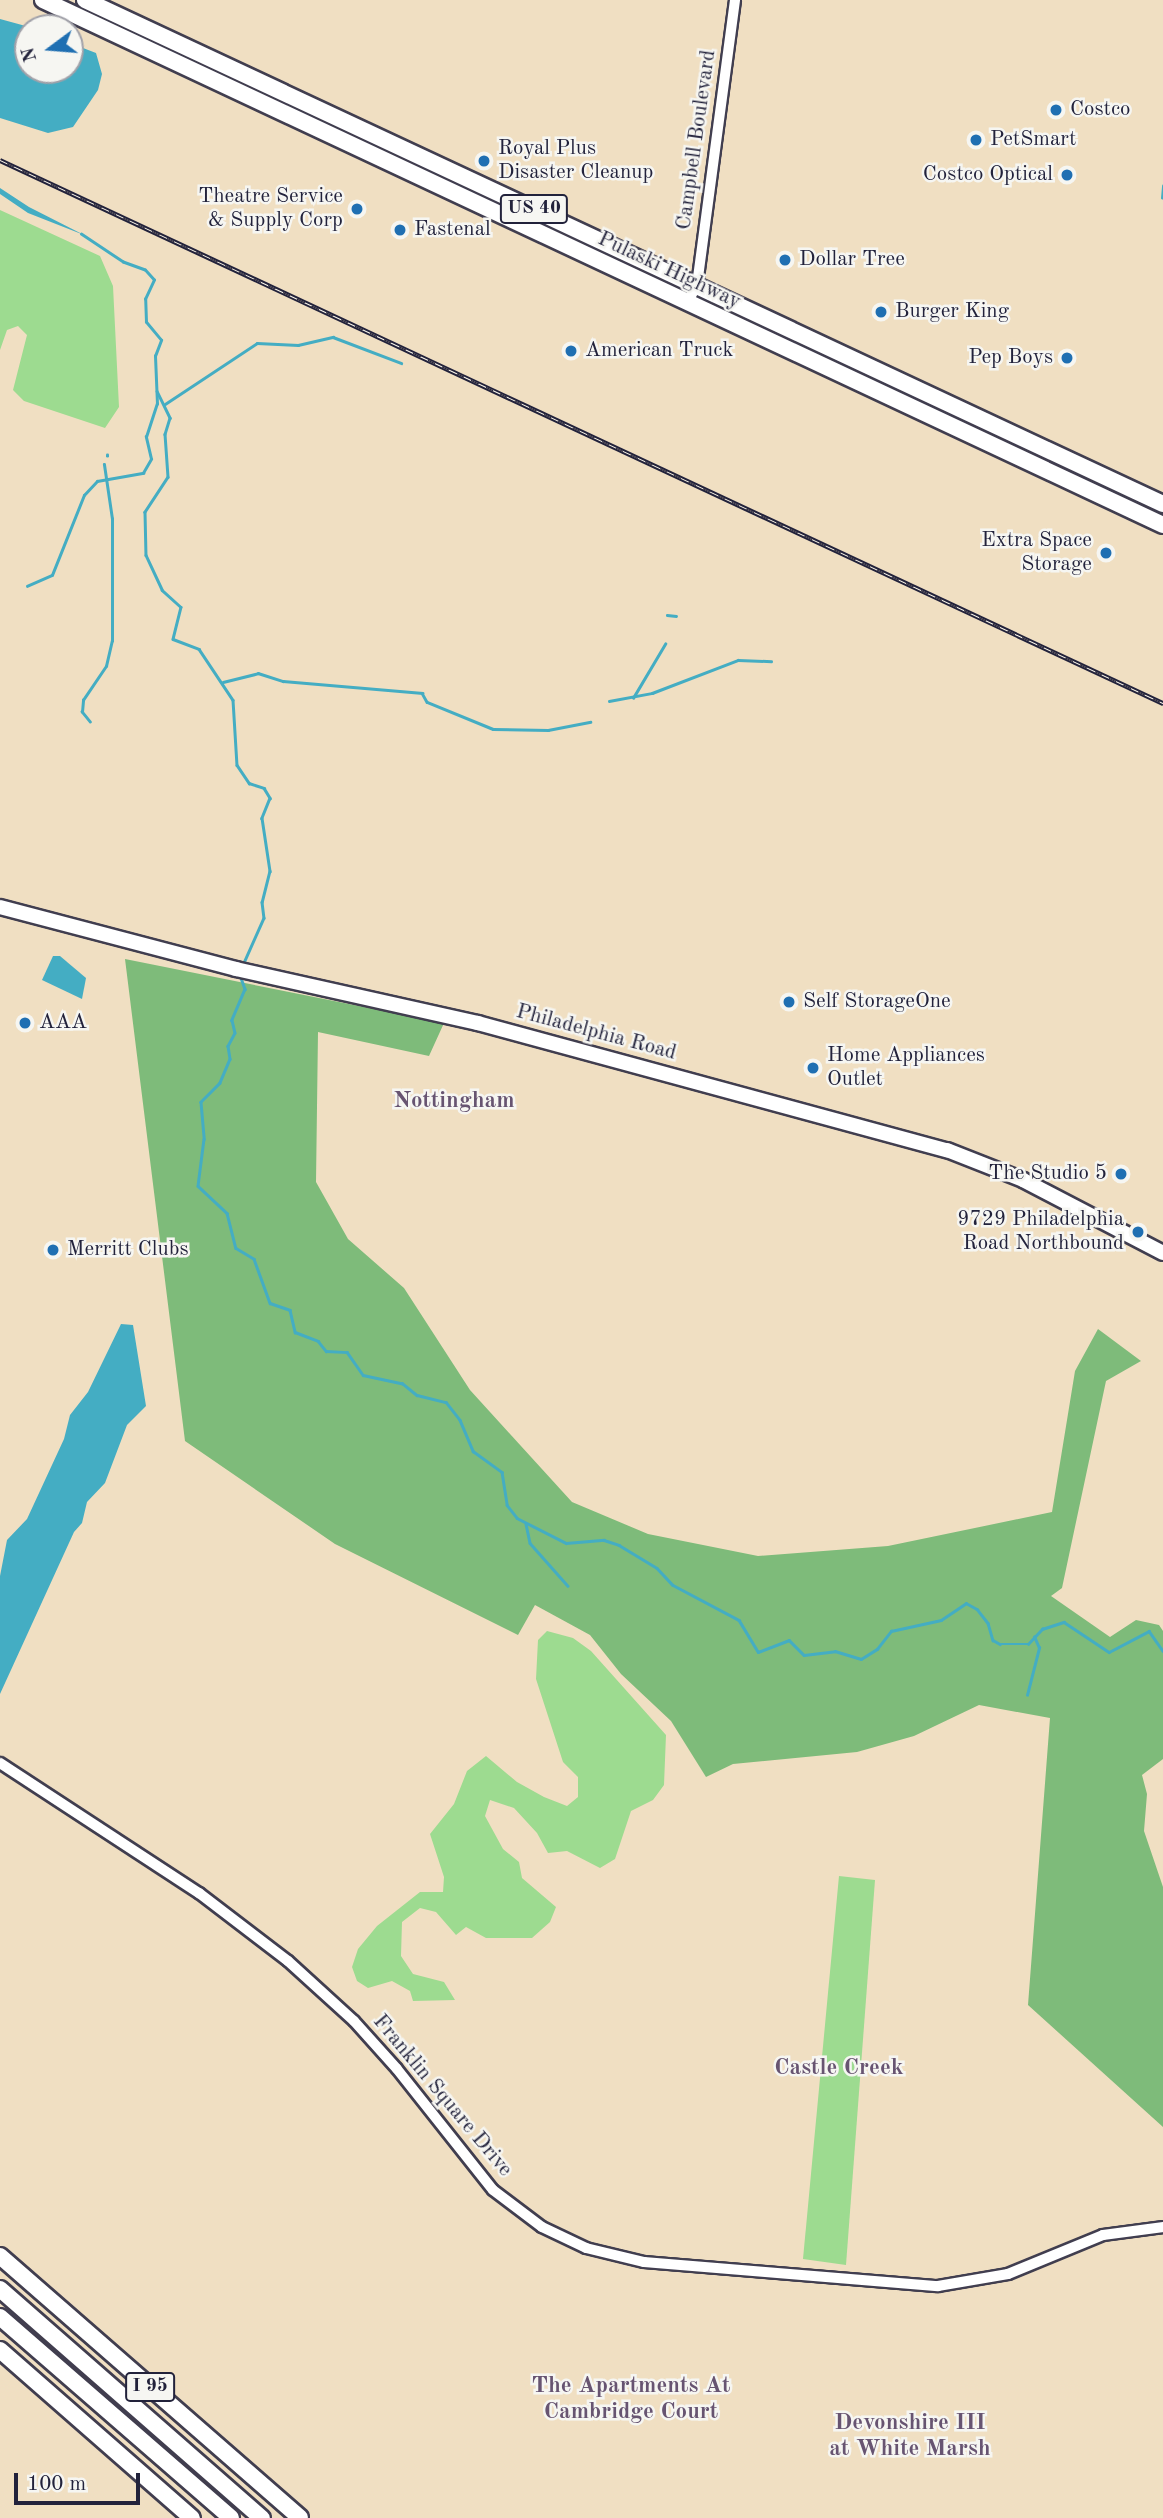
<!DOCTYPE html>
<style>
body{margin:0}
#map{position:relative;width:1163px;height:2518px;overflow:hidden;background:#f0dfc2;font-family:"Old Standard TT",serif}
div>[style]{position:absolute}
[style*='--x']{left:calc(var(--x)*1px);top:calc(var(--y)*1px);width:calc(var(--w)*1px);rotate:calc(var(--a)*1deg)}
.green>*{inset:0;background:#9ddb90}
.forest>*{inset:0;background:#7ebb7a}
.water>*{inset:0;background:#44adc3}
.stream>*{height:2.5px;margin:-1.25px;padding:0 1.25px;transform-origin:1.25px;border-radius:1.25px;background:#44adc3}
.roads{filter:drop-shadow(2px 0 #413e4f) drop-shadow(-2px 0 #413e4f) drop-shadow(0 2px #413e4f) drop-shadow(0 -2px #413e4f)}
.minor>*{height:10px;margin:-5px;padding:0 5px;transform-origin:5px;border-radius:5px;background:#fff}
.major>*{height:14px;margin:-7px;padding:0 7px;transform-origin:7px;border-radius:7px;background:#fff}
.highway>*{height:16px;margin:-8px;padding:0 8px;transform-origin:8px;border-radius:8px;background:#fff}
.rail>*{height:5px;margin-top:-2.5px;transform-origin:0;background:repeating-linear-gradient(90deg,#f6f6f2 0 8px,#22223b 0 16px);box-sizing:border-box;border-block:2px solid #22223b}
.dots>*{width:19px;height:19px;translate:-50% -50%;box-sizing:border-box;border:4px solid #f6f6f2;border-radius:50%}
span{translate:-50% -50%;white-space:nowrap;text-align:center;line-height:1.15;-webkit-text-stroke:5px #f6f6f2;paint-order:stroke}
.shield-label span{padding:2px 5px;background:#f6f6f2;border:2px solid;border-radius:5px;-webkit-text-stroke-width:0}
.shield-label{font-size:19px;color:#22223b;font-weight:700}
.poi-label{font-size:21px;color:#22223b}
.left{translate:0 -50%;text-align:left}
.right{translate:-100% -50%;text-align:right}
.street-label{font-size:21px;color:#22223b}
.neighbourhood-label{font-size:23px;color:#675471;font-weight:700}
.north{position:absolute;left:14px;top:14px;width:70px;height:70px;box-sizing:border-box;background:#f6f6f2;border:2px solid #a1a1a9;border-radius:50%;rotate:254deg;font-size:19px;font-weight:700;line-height:28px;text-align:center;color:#22223b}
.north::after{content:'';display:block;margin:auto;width:24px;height:32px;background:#1f6fb2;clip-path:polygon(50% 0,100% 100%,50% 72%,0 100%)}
.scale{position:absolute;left:14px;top:2473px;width:126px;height:32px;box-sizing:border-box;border:4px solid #22223b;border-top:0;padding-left:9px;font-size:21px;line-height:24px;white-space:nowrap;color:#22223b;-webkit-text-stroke:5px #f6f6f2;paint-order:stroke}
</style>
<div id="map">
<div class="green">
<i style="clip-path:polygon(0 210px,100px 256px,113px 286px,119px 407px,105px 428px,24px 401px,13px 390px,27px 335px,18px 326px,7px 330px,0 350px)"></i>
<i style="clip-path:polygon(547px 1631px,573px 1638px,591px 1651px,666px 1735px,664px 1785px,653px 1800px,631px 1811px,615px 1859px,600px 1868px,567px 1851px,548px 1853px,537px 1833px,514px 1808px,490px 1800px,485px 1816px,503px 1849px,519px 1862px,522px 1878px,556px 1907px,550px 1922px,532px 1938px,486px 1938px,466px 1927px,456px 1935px,436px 1912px,420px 1908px,402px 1922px,401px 1956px,413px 1974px,444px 1982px,455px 2000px,413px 2001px,410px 1991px,392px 1981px,368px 1988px,357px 1981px,352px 1967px,358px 1949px,377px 1926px,420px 1892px,443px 1892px,444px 1877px,430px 1834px,454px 1804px,467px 1771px,486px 1756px,517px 1782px,544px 1797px,567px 1806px,578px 1797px,578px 1777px,563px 1762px,536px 1679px,538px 1640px)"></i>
<i style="clip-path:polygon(839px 1876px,875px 1880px,846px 2265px,803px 2259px)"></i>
</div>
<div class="forest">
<i style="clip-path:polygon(125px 959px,444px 1023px,429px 1056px,318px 1032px,316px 1182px,348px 1239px,404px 1288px,470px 1390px,572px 1502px,648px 1534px,758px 1556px,888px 1546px,1052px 1512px,1075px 1371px,1098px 1329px,1141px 1361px,1106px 1381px,1062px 1588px,1051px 1596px,1110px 1637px,1136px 1620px,1159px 1625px,1163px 1631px,1163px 1759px,1142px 1775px,1147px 1794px,1144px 1831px,1163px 1887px,1163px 2127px,1028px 2005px,1050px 1718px,979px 1705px,914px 1736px,857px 1752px,733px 1764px,706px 1777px,671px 1721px,621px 1674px,590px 1635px,535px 1605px,518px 1635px,335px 1544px,185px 1441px)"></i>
</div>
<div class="water">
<i style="clip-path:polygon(0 19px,33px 28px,28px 28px,28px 70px,70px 70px,70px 43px,96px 53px,102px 74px,98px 90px,73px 127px,48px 133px,0 118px)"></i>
<i style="clip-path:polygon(0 188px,29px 207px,84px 235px,28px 213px,0 194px)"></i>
<i style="clip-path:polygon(53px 956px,60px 956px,86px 978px,82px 999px,42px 980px)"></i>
<i style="clip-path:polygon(121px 1324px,133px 1325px,146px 1406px,127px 1425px,105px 1483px,87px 1502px,82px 1523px,74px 1532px,0 1694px,0 1576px,7px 1540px,27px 1519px,64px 1439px,70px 1415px,88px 1392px)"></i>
</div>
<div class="stream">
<i style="--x:1162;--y:198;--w:12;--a:-85"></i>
<i style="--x:157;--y:391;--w:30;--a:64"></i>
<i style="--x:170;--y:418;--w:17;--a:107"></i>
<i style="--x:165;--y:434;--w:43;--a:86"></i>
<i style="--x:168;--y:477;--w:42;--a:123.3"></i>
<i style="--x:145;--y:512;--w:43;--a:88.7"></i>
<i style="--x:146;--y:555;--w:38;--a:65"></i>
<i style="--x:162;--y:590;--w:25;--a:42"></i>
<i style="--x:181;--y:607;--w:33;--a:104"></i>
<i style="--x:173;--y:639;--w:28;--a:21"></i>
<i style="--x:199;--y:649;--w:61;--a:56.3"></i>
<i style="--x:233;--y:700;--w:65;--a:86.5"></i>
<i style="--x:237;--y:765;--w:22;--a:56"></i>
<i style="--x:249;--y:783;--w:16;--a:18"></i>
<i style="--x:264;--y:788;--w:12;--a:59"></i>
<i style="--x:270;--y:798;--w:22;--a:112"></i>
<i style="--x:262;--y:818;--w:54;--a:81.4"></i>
<i style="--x:270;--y:871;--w:32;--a:104"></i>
<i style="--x:262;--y:902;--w:16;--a:83"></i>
<i style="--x:264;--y:918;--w:49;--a:114"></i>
<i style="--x:165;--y:404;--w:110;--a:-33.5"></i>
<i style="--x:257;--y:343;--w:41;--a:2.8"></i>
<i style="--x:298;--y:345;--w:36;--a:-13"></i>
<i style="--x:333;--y:337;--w:73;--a:20.9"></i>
<i style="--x:107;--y:456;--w:1;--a:-90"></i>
<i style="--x:27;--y:586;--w:27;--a:-24"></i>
<i style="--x:52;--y:575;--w:86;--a:-68.2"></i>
<i style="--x:84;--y:495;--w:19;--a:-47"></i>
<i style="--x:97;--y:481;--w:47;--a:-9.9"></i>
<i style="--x:143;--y:473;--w:16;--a:-60"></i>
<i style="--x:151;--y:459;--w:23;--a:-103"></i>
<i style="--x:146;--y:437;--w:35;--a:-72"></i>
<i style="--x:157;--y:404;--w:48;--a:-92.4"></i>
<i style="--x:155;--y:356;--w:17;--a:-69"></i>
<i style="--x:161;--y:340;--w:23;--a:-130"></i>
<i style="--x:146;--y:322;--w:23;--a:-92"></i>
<i style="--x:145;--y:299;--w:21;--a:-65"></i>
<i style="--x:154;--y:280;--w:13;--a:-132"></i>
<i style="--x:145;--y:270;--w:23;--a:-160"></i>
<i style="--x:123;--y:262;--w:50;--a:-146.3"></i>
<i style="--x:667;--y:615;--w:9;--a:6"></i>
<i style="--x:223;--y:682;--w:36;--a:-14"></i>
<i style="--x:258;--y:673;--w:26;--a:18"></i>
<i style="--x:283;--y:681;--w:140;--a:4.9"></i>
<i style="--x:422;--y:693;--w:10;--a:61"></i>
<i style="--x:427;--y:702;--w:71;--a:22.2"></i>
<i style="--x:493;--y:729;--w:55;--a:1"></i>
<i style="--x:548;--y:730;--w:43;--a:-10.8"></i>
<i style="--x:633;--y:698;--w:63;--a:-59.3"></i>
<i style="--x:609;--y:701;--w:44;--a:-10.5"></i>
<i style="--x:652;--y:693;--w:92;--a:-21"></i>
<i style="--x:738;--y:660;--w:33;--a:2"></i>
<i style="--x:90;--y:722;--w:13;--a:-129"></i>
<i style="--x:82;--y:712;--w:12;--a:-85"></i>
<i style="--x:83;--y:700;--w:41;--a:-55.9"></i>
<i style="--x:106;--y:666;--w:26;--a:-77"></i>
<i style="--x:112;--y:641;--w:122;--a:-90"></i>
<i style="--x:112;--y:519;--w:55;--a:-98.4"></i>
<i style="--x:241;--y:978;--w:12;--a:70"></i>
<i style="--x:245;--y:989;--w:34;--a:113"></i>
<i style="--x:232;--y:1020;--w:13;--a:77"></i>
<i style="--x:235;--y:1033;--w:15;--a:118"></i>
<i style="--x:228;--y:1046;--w:13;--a:81"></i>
<i style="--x:230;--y:1059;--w:26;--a:113"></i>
<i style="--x:220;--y:1083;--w:27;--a:135"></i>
<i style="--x:201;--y:1102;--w:37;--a:85"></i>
<i style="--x:204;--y:1139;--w:47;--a:97.3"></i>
<i style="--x:198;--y:1186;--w:40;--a:43"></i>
<i style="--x:227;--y:1213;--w:36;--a:76"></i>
<i style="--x:236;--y:1248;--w:21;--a:31"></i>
<i style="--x:254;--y:1259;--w:47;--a:70"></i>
<i style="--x:270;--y:1303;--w:21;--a:19"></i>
<i style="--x:290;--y:1310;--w:23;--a:77"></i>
<i style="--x:295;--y:1332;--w:25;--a:21"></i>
<i style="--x:318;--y:1341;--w:13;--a:51"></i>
<i style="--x:326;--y:1351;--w:21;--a:3"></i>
<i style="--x:347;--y:1352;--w:28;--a:55"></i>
<i style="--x:363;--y:1375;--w:40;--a:12"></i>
<i style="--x:402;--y:1383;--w:19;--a:39"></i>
<i style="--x:417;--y:1395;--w:30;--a:14"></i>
<i style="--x:446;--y:1402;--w:23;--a:52"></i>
<i style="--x:460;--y:1420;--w:34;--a:67"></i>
<i style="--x:473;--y:1451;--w:36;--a:36"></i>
<i style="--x:502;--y:1472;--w:33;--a:81"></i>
<i style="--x:507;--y:1505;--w:16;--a:52"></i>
<i style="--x:517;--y:1518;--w:55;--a:27"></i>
<i style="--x:566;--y:1543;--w:38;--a:-5"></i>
<i style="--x:604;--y:1540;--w:16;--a:18"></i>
<i style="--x:619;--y:1545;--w:44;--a:31.2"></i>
<i style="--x:657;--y:1568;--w:23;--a:47"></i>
<i style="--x:673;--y:1585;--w:75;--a:27.9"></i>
<i style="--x:739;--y:1620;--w:37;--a:59"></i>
<i style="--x:758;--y:1652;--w:33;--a:-21"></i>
<i style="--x:789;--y:1640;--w:21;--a:45"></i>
<i style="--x:804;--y:1655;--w:31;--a:-7"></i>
<i style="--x:835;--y:1651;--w:27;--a:17"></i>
<i style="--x:861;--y:1659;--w:19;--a:-32"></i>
<i style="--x:877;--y:1649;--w:23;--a:-52"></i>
<i style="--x:891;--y:1631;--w:51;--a:-12.4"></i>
<i style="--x:941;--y:1620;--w:30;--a:-34"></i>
<i style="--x:966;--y:1603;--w:13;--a:29"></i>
<i style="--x:977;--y:1609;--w:18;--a:52"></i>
<i style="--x:988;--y:1623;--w:18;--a:74"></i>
<i style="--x:993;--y:1640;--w:8;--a:30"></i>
<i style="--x:1000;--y:1644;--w:28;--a:0"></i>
<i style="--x:1028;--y:1644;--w:21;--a:-47"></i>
<i style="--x:1042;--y:1629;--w:23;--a:-18"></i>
<i style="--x:1064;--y:1622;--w:54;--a:33.7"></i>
<i style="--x:1109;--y:1652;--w:45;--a:-27.7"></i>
<i style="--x:1149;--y:1631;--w:24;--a:55"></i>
<i style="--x:526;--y:1524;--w:19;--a:78"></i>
<i style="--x:530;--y:1543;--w:57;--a:48.5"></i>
<i style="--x:1027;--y:1695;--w:49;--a:-75.7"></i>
<i style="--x:1039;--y:1648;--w:12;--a:-114"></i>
</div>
<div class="roads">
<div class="minor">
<i style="--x:687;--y:303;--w:21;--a:-61"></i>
<i style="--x:697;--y:285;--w:288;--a:-82.4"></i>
<i style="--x:0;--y:1763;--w:238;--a:33.2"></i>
<i style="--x:199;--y:1893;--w:112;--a:37.4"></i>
<i style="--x:288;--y:1961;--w:89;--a:42.3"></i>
<i style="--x:354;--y:2021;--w:64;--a:48.1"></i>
<i style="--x:397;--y:2069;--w:154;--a:51.6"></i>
<i style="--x:493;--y:2190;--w:61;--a:37.1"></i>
<i style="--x:542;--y:2227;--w:49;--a:25.5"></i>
<i style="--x:586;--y:2248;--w:60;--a:13.6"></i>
<i style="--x:644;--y:2262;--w:295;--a:4.7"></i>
<i style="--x:938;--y:2286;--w:71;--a:-9.7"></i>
<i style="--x:1008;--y:2274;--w:103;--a:-22.3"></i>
<i style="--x:1103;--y:2235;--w:61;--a:-7.6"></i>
</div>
<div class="major">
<i style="--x:0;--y:907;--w:244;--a:14.7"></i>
<i style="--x:236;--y:969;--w:248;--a:12.6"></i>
<i style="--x:478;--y:1023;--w:486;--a:15.2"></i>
<i style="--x:947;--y:1150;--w:82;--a:21.5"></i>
<i style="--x:1023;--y:1180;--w:158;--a:27.5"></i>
</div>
<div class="highway">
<i style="--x:43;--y:0;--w:1237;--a:25.11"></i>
<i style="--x:85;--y:0;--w:1190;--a:25.06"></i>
<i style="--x:0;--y:2256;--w:398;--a:41.1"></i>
<i style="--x:0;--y:2289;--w:348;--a:41.2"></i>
<i style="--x:0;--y:2317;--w:306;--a:41"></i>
<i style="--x:0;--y:2350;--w:255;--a:41.2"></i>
</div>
</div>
<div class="rail">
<i style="--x:0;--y:160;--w:1284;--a:25.03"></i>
</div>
<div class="dots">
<i style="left:1056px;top:110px;background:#1f6fb2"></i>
<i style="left:976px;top:140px;background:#1f6fb2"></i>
<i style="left:484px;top:161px;background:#1f6fb2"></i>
<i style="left:1067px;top:175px;background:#1f6fb2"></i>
<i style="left:357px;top:209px;background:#1f6fb2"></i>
<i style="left:400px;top:230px;background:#1f6fb2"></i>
<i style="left:785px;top:260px;background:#1f6fb2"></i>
<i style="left:881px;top:312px;background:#1f6fb2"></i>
<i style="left:571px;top:351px;background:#1f6fb2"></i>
<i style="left:1067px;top:358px;background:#1f6fb2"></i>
<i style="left:1106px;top:553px;background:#1f6fb2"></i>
<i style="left:789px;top:1002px;background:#1f6fb2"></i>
<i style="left:25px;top:1023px;background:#1f6fb2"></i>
<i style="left:813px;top:1068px;background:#1f6fb2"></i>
<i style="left:1121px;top:1174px;background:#1f6fb2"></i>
<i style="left:1138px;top:1232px;background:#1f6fb2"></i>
<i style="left:53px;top:1250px;background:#1f6fb2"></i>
</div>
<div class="shield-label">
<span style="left:534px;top:209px">US 40</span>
<span style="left:150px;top:2387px">I 95</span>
</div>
<div class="poi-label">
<span class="left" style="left:1070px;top:110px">Costco</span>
<span class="left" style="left:990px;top:140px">PetSmart</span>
<span class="left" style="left:498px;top:161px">Royal Plus<br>Disaster Cleanup</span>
<span class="right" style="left:1053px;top:175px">Costco Optical</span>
<span class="right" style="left:343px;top:209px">Theatre Service<br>&amp; Supply Corp</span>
<span class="left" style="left:414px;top:230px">Fastenal</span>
<span class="left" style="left:799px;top:260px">Dollar Tree</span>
<span class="left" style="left:895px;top:312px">Burger King</span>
<span class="left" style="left:585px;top:351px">American Truck</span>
<span class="right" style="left:1053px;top:358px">Pep Boys</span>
<span class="right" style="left:1092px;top:553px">Extra Space<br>Storage</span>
<span class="left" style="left:803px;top:1002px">Self StorageOne</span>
<span class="left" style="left:39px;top:1023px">AAA</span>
<span class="left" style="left:827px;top:1068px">Home Appliances<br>Outlet</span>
<span class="right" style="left:1107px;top:1174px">The Studio 5</span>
<span class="right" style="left:1124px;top:1232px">9729 Philadelphia<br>Road Northbound</span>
<span class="left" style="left:67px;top:1250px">Merritt Clubs</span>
</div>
<div class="street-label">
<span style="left:697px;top:140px;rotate:-82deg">Campbell Boulevard</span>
<span style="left:669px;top:271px;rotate:25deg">Pulaski Highway</span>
<span style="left:596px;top:1033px;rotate:15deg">Philadelphia Road</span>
<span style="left:442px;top:2096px;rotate:50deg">Franklin Square Drive</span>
</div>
<div class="neighbourhood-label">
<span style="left:454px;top:1101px">Nottingham</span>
<span style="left:839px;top:2068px">Castle Creek</span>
<span style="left:631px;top:2399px">The Apartments At<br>Cambridge Court</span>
<span style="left:910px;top:2436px">Devonshire III<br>at White Marsh</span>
</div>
<div class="north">N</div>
<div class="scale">100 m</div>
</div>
